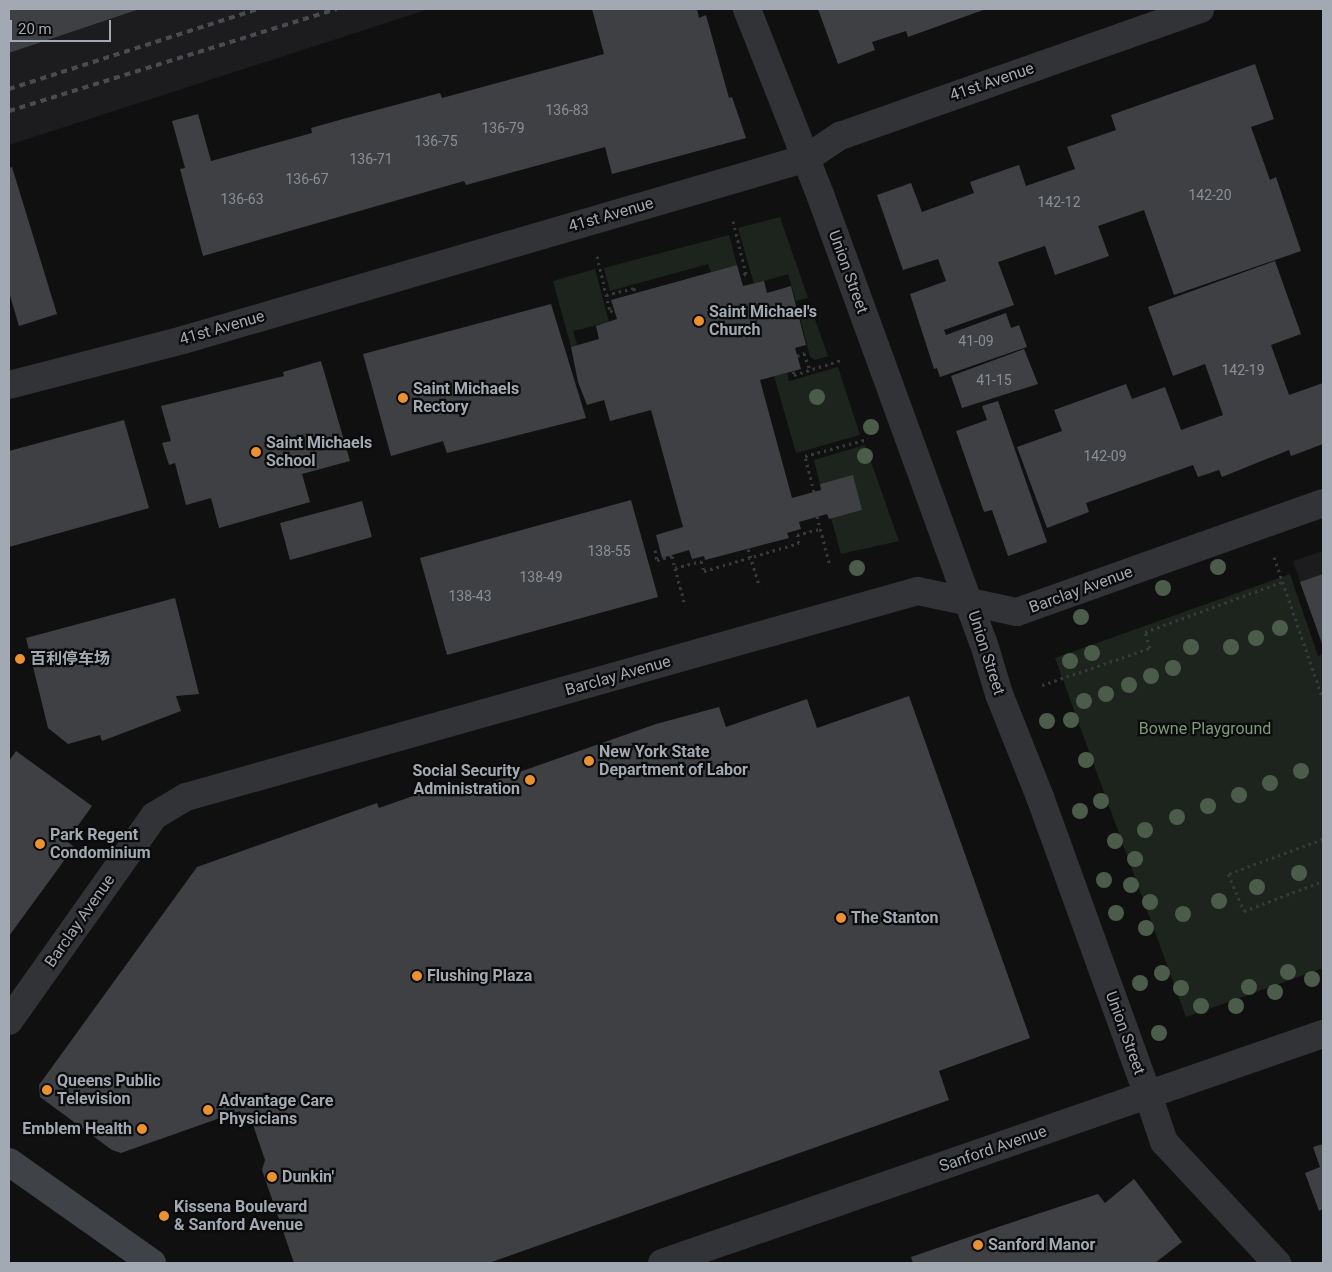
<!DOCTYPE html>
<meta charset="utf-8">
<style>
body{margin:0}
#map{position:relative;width:1332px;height:1272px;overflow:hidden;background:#101011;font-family:Roboto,"Noto Sans SC",sans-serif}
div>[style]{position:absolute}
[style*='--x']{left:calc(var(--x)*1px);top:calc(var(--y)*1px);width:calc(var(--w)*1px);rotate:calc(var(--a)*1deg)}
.built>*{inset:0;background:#1c1c1e}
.green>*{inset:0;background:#1d241d}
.building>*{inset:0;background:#3f4044}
.path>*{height:3px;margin-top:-1.5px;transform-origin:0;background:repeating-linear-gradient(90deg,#373a3d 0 2.5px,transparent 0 6.5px)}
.minor>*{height:28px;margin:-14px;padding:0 14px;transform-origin:14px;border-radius:14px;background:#313336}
.tertiary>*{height:28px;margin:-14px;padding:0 14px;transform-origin:14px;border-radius:14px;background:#313336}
.secondary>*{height:28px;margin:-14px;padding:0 14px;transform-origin:14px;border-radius:14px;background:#3f4246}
.rail>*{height:4px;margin-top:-2px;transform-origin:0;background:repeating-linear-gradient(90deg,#484b4f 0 6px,transparent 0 11px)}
.trees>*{width:16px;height:16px;margin:-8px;border-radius:50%;background:#4b5d4a}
.dots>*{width:14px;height:14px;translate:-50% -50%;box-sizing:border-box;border:2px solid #0b0b0c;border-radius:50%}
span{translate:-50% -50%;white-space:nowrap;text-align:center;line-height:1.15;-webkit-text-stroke:4.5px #0b0b0c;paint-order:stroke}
.number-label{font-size:14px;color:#898f96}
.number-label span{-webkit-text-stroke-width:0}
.street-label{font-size:16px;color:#a2a9b2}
.poi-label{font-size:16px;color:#a2a9b2;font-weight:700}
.left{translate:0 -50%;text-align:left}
.right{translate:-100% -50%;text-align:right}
.park-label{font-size:16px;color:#7c9c79}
.frame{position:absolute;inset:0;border:10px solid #a2a9b2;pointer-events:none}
.scale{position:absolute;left:10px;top:20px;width:101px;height:22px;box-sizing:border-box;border:2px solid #a2a9b2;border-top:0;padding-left:6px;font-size:15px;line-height:18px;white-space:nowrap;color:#a2a9b2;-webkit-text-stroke:4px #0b0b0c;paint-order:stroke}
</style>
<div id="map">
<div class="built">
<i style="clip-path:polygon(141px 9px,429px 9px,9px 145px,9px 53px)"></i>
<i style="clip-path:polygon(1323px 551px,1323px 648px,1293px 561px)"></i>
</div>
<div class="green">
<i style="clip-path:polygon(780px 217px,808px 298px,796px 301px,788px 274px,754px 284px,738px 228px)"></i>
<i style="clip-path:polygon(729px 235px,737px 265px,711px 272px,708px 264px,610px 291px,604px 268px)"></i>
<i style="clip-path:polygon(595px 269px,609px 322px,573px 331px,577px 345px,571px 347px,553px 281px)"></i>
<i style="clip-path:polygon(812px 311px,828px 356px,815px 360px,810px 357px,799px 314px)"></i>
<i style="clip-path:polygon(838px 367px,860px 435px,796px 453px,774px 376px,787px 373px,789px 381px)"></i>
<i style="clip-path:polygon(865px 445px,899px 541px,841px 554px,831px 518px,862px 510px,853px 476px,820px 484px,814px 460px)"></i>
<i style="clip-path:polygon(1290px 574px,1318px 656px,1323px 654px,1323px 968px,1186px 1017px,1055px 658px)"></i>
</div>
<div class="building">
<i style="clip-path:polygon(9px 9px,140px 9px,9px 53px)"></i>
<i style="clip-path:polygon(592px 9px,697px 9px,699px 18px,706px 15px,729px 98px,732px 97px,746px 138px,612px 174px,605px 147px,466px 185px,464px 181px,203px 256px,180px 169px,185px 168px,172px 121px,198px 114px,211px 161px,312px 133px,311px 128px,343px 119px,440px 93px,442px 98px,604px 54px)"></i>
<i style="clip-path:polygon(818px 9px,986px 9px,908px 37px,906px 31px,872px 42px,875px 50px,838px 64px)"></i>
<i style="clip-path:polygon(1255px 64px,1274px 119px,1251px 127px,1270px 180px,1276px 177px,1301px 251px,1174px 295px,1144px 210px,1098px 226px,1109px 256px,1055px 275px,1045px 246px,998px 262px,1014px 305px,944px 330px,946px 335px,1006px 313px,1011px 328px,1019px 325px,1027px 347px,940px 377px,937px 368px,934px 369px,910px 294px,946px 281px,938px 259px,903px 270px,877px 195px,911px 183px,922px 212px,974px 193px,970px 182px,1019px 165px,1026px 186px,1075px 169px,1067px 147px,1116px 130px,1111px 115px)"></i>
<i style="clip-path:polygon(12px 167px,57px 314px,19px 326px,9px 292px,9px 168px)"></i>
<i style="clip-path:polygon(1275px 261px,1301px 334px,1271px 345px,1289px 395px,1323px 383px,1323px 444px,1291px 456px,1289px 450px,1222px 477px,1219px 470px,1198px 477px,1193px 465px,1086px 503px,1089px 512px,1047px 528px,1017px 447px,1062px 431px,1054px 410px,1126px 384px,1132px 399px,1165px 387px,1181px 430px,1223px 415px,1205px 364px,1173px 376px,1148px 307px)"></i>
<i style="clip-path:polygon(737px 265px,743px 286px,764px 281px,767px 293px,791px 286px,806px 345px,795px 348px,801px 369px,760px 380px,792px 498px,821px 490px,820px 484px,853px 475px,862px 510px,829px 519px,827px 514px,799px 522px,801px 529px,787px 533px,789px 538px,705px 560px,704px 556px,692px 559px,689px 550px,662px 558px,656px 535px,683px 527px,651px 410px,610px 421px,604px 400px,587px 405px,578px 382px,571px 347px,599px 339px,596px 326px,617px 319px,611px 300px)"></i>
<i style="clip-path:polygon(551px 304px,586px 418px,447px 453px,443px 441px,391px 456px,363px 354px)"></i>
<i style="clip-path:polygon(1024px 349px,1038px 384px,962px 408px,951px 376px)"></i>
<i style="clip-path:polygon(321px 361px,350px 461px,302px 474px,310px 502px,219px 528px,211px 498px,186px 505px,175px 463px,169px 465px,162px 443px,171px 441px,161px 406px,284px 376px,283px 372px)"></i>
<i style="clip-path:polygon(998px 401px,1047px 542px,1008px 556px,992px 510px,984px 512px,956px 431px,987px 420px,982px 406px)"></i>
<i style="clip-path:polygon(124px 420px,149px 508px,9px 547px,9px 451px)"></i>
<i style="clip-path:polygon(631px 500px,658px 597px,447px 655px,420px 558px)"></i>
<i style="clip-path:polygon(362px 501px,372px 537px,290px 560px,280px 523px)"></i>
<i style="clip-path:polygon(1323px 574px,1323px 646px,1300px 582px)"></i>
<i style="clip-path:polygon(175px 598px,199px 694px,176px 696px,181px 711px,102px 741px,100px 735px,68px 744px,48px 728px,26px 638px)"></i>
<i style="clip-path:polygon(909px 696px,1030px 1038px,939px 1071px,949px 1100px,489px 1263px,294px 1263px,262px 1170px,265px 1160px,250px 1116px,243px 1116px,240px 1111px,121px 1153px,112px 1150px,40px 1097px,39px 1085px,197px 867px,377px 803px,379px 808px,447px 784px,451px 796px,656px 724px,719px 707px,726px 727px,807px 699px,817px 728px)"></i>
<i style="clip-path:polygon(16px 751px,92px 806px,67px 841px,74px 847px,9px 936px,9px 761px)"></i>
<i style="clip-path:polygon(1323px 1144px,1323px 1209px,1319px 1211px,1305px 1173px,1320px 1167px,1313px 1147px)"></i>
<i style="clip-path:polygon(1134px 1179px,1182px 1242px,1155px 1263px,913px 1263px,911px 1257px,1004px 1225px,1011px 1247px,1004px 1225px,1098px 1194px,1105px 1203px)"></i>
</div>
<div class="path">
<i style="--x:733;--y:221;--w:55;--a:76.2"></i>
<i style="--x:746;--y:274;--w:6;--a:171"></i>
<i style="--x:597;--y:256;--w:57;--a:76.7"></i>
<i style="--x:610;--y:311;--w:4;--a:-14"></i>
<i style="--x:606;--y:295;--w:29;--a:-14"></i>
<i style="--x:634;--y:288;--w:5;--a:79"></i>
<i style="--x:797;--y:356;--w:8;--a:-23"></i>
<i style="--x:804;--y:353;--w:18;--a:71"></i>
<i style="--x:793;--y:371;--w:4;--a:76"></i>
<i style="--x:794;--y:375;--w:49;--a:-17.7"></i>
<i style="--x:814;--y:492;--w:37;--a:-104"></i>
<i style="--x:805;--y:456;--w:65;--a:-15.1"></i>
<i style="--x:817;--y:516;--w:52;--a:75.4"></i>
<i style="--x:748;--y:549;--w:39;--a:73"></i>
<i style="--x:655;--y:550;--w:10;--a:79"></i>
<i style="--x:657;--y:560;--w:16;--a:-15"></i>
<i style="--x:672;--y:556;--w:12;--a:76"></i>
<i style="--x:675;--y:568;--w:27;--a:-15"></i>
<i style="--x:701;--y:561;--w:10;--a:73"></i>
<i style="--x:704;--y:571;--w:99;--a:-16.4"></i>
<i style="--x:799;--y:543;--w:8;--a:-104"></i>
<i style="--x:797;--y:535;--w:24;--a:-15"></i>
<i style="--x:1274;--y:557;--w:150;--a:71"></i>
<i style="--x:675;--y:568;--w:39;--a:75"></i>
<i style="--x:1042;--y:685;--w:114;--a:-18.9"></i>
<i style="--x:1150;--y:648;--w:17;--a:-107"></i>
<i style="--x:1145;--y:632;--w:146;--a:-20.1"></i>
<i style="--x:1323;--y:839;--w:101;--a:159.8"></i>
<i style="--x:1228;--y:874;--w:40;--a:66.6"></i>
<i style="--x:1244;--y:911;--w:85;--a:-20.8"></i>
</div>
<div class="minor">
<i style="--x:9;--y:385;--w:180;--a:-14.5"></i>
<i style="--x:183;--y:340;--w:650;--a:-16.26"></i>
<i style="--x:807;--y:158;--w:40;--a:-34"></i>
<i style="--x:840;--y:136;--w:382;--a:-19.4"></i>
<i style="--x:9;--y:1021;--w:251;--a:-54.7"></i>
<i style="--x:154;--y:816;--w:37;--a:-31"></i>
<i style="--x:186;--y:797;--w:760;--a:-15.72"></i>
<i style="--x:918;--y:591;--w:101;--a:12"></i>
<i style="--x:1017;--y:612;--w:325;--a:-19.6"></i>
<i style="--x:1148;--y:1095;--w:50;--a:71.2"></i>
<i style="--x:1164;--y:1142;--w:166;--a:47"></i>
</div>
<div class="tertiary">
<i style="--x:747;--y:9;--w:202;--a:68.5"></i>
<i style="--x:821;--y:197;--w:473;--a:70"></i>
<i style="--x:983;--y:641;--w:55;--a:73.2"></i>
<i style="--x:999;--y:694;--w:111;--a:68.3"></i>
<i style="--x:1040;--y:797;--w:317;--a:70.1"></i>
<i style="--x:662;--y:1263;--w:700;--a:-19.11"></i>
</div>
<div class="secondary">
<i style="--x:9;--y:1162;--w:175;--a:35.2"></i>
</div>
<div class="rail">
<i style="--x:9;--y:89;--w:262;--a:-17.8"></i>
<i style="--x:9;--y:111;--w:343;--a:-17.3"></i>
</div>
<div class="trees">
<i style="left:817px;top:397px"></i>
<i style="left:871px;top:427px"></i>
<i style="left:865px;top:456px"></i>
<i style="left:1218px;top:567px"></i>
<i style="left:857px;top:568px"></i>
<i style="left:1163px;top:588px"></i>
<i style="left:1081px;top:617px"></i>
<i style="left:1280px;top:628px"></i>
<i style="left:1256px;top:638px"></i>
<i style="left:1191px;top:647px"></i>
<i style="left:1231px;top:647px"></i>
<i style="left:1092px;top:653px"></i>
<i style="left:1070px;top:661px"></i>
<i style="left:1173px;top:668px"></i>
<i style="left:1151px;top:676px"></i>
<i style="left:1129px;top:685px"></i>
<i style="left:1106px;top:694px"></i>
<i style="left:1084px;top:701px"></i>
<i style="left:1071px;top:720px"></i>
<i style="left:1047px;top:721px"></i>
<i style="left:1086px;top:760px"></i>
<i style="left:1301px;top:771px"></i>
<i style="left:1270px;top:783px"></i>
<i style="left:1239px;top:795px"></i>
<i style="left:1101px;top:801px"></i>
<i style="left:1208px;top:806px"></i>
<i style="left:1080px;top:811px"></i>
<i style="left:1177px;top:817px"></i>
<i style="left:1145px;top:830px"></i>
<i style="left:1115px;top:841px"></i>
<i style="left:1135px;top:859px"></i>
<i style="left:1299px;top:873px"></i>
<i style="left:1104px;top:880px"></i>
<i style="left:1131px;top:885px"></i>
<i style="left:1257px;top:887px"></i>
<i style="left:1219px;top:901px"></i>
<i style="left:1150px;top:902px"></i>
<i style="left:1116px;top:913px"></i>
<i style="left:1183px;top:914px"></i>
<i style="left:1146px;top:928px"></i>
<i style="left:1288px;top:972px"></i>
<i style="left:1162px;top:973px"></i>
<i style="left:1312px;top:979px"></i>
<i style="left:1140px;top:983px"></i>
<i style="left:1249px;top:987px"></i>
<i style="left:1181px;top:988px"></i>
<i style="left:1275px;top:992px"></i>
<i style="left:1201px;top:1006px"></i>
<i style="left:1236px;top:1006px"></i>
<i style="left:1159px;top:1033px"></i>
</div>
<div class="dots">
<i style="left:699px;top:321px;background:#eb912f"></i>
<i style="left:403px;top:398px;background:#eb912f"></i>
<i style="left:256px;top:452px;background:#eb912f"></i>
<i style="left:20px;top:659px;background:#eb912f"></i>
<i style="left:589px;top:761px;background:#eb912f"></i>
<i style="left:530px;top:780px;background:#eb912f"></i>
<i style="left:40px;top:844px;background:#eb912f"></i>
<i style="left:841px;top:918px;background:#eb912f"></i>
<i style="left:417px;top:976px;background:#eb912f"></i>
<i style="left:47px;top:1090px;background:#eb912f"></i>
<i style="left:208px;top:1110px;background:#eb912f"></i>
<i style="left:142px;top:1129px;background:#eb912f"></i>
<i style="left:272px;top:1177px;background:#eb912f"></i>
<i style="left:164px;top:1216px;background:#eb912f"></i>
<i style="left:978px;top:1245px;background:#eb912f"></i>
</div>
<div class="number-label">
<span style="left:567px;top:110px">136-83</span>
<span style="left:503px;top:128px">136-79</span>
<span style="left:436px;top:141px">136-75</span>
<span style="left:371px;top:159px">136-71</span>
<span style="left:307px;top:179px">136-67</span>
<span style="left:1210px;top:195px">142-20</span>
<span style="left:242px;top:199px">136-63</span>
<span style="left:1059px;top:202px">142-12</span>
<span style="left:976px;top:341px">41-09</span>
<span style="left:1243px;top:370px">142-19</span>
<span style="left:994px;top:380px">41-15</span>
<span style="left:1105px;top:456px">142-09</span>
<span style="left:609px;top:551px">138-55</span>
<span style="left:541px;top:577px">138-49</span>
<span style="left:470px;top:596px">138-43</span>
</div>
<div class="street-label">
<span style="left:992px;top:82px;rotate:-19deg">41st Avenue</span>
<span style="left:611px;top:215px;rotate:-16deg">41st Avenue</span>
<span style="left:848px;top:272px;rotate:70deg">Union Street</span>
<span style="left:222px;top:328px;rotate:-16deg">41st Avenue</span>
<span style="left:1081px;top:590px;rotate:-20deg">Barclay Avenue</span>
<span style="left:986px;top:653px;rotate:72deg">Union Street</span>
<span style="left:618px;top:676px;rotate:-16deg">Barclay Avenue</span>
<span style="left:80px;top:921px;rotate:-55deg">Barclay Avenue</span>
<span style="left:1125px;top:1033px;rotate:70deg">Union Street</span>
<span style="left:993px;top:1149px;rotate:-19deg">Sanford Avenue</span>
</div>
<div class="poi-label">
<span class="left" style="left:709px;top:321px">Saint Michael's<br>Church</span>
<span class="left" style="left:413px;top:398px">Saint Michaels<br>Rectory</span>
<span class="left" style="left:266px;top:452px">Saint Michaels<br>School</span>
<span class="left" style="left:30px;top:659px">百利停车场</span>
<span class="left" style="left:599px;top:761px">New York State<br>Department of Labor</span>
<span class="right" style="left:520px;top:780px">Social Security<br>Administration</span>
<span class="left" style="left:50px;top:844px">Park Regent<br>Condominium</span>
<span class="left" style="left:851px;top:918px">The Stanton</span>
<span class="left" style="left:427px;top:976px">Flushing Plaza</span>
<span class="left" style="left:57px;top:1090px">Queens Public<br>Television</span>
<span class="left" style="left:219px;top:1110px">Advantage Care<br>Physicians</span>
<span class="right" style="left:132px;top:1129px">Emblem Health</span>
<span class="left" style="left:282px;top:1177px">Dunkin'</span>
<span class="left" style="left:174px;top:1216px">Kissena Boulevard<br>&amp; Sanford Avenue</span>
<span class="left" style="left:988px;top:1245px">Sanford Manor</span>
</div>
<div class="park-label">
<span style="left:1205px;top:729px">Bowne Playground</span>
</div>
<div class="frame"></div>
<div class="scale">20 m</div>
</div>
